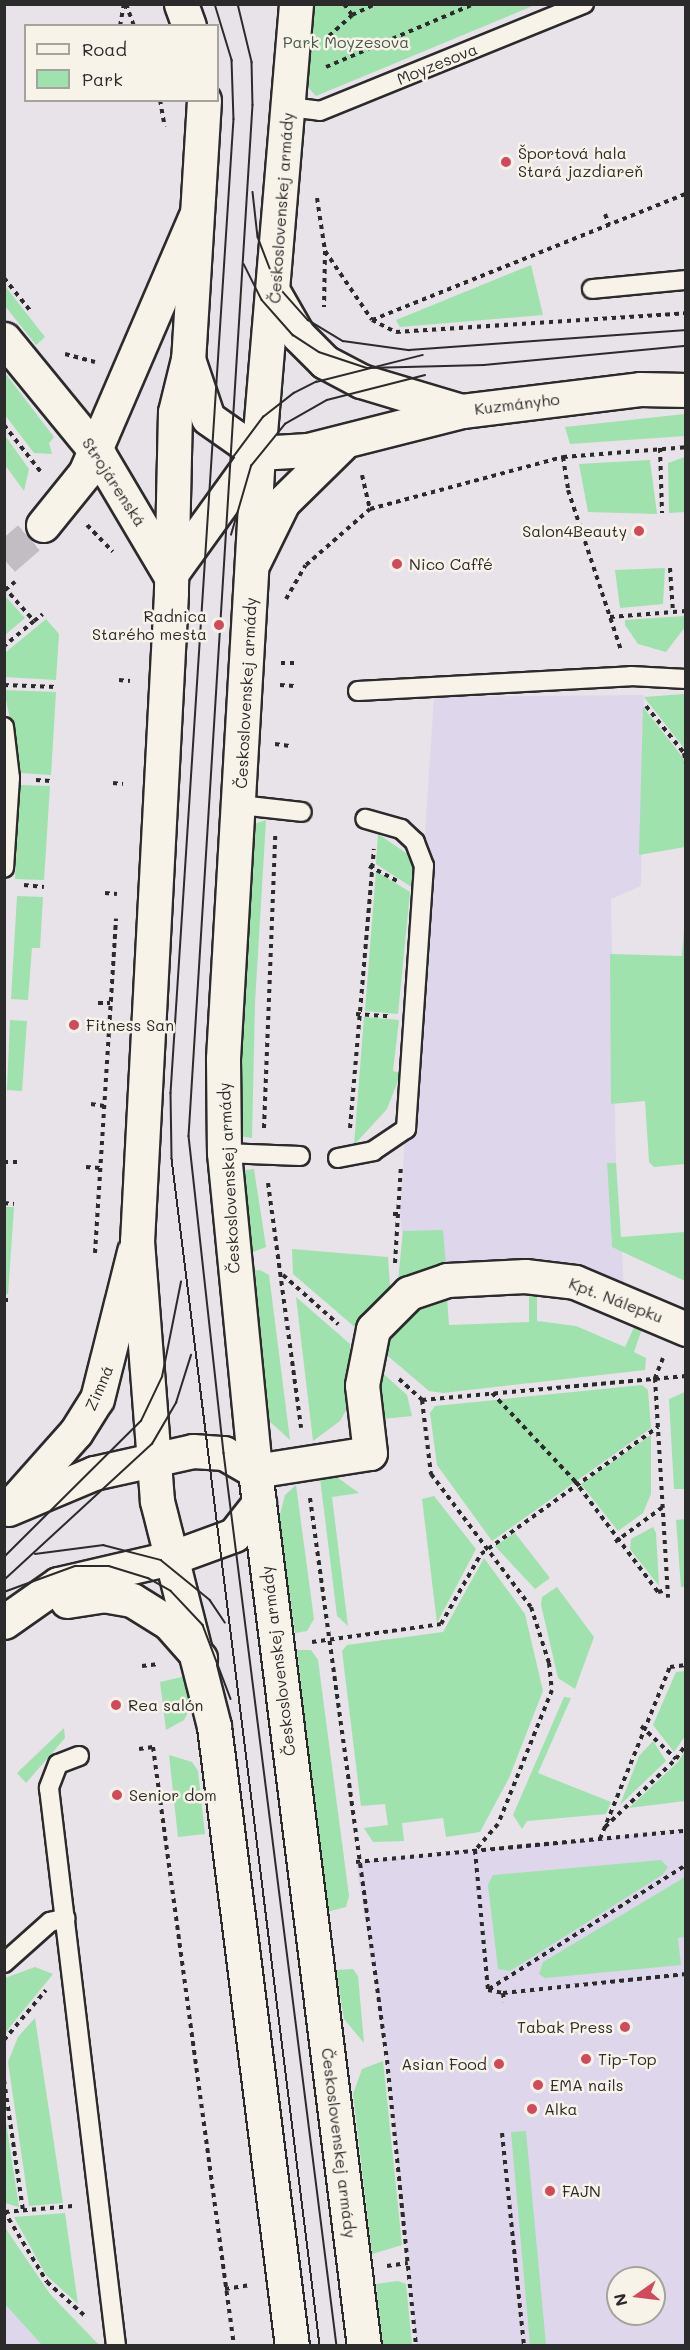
<!DOCTYPE html>
<meta charset="utf-8">
<style>
body{margin:0}
#map{position:relative;width:690px;height:2350px;overflow:hidden;background:#e8e2e9;font-family:Mali,sans-serif}
div>[style]{position:absolute}
[style*='--x']{left:calc(var(--x)*1px);top:calc(var(--y)*1px);width:calc(var(--w)*1px);rotate:calc(var(--a)*1deg)}
.built>*{inset:0;background:#ded6ea}
.green>*{inset:0;background:#9fe2ad}
.minor-tunnel>*{height:33px;margin-top:-16.5px;transform-origin:0;background:repeating-linear-gradient(90deg,#c2bdc3 0 33px,transparent 0 49px)}
.path>*{height:4px;margin-top:-2px;transform-origin:0;background:repeating-linear-gradient(90deg,#2b2b2b 0 4.5px,transparent 0 9px)}
.roads{filter:drop-shadow(2px 0 #2b2b2b) drop-shadow(-2px 0 #2b2b2b) drop-shadow(0 2px #2b2b2b) drop-shadow(0 -2px #2b2b2b)}
.service>*{height:18px;margin:-9px;padding:0 9px;transform-origin:9px;border-radius:9px;background:#f7f3e8}
.minor>*{height:33px;margin:-16.5px;padding:0 16.5px;transform-origin:16.5px;border-radius:16.5px;background:#f7f3e8}
.tertiary>*{height:33px;margin:-16.5px;padding:0 16.5px;transform-origin:16.5px;border-radius:16.5px;background:#f7f3e8}
.tram>*{height:1.5px;margin:-0.75px;padding:0 0.75px;transform-origin:0.75px;border-radius:0.75px;background:#2b2b2b}
.dots>*{width:16px;height:16px;translate:-50% -50%;box-sizing:border-box;border:3px solid #f7f3e8;border-radius:50%}
span{translate:-50% -50%;white-space:nowrap;text-align:center;line-height:1.15;-webkit-text-stroke:5px #f7f3e8;paint-order:stroke}
.park-label{font-size:16px;color:#48594c}
.street-label{font-size:16px;color:#2b2b2b}
.poi-label{font-size:16px;color:#2b2b2b}
.left{translate:0 -50%;text-align:left}
.right{translate:-100% -50%;text-align:right}
.frame{position:absolute;inset:0;border:6px solid #2b2b2b;pointer-events:none}
.legend{position:absolute;left:24px;top:24px;width:195px;height:78px;box-sizing:border-box;background:#f7f3e8;border:2px solid #a5a39c;margin:0;padding:8px 10px;list-style:none;font-size:18px;color:#2b2b2b}
.legend li{display:flex;align-items:center;gap:12px;height:30px}
.legend b{width:30px;border:2px solid #a5a39c}
.north{position:absolute;left:606px;top:2266px;width:60px;height:60px;box-sizing:border-box;background:#f7f3e8;border:2px solid #a5a39c;border-radius:50%;rotate:256deg;font-size:16px;font-weight:700;line-height:24px;text-align:center;color:#2b2b2b}
.north::after{content:'';display:block;margin:auto;width:21px;height:27px;background:#d1495b;clip-path:polygon(50% 0,100% 100%,50% 72%,0 100%)}
</style>
<div id="map">
<div class="built">
<i style="clip-path:polygon(644px 695px,641px 886px,611px 899px,616px 1163px,607px 1163px,612px 1247px,622px 1251px,624px 1300px,575px 1282px,409px 1293px,400px 1214px,434px 697px)"></i>
<i style="clip-path:polygon(evenodd,685px 1830px,685px 2345px,416px 2345px,387px 2060px,356px 1862px,685px 1830px,618px 2278px,654px 2278px,654px 2314px,618px 2314px,618px 2278px)"></i>
<i style="clip-path:polygon(5px 2286px,57px 2345px,5px 2345px)"></i>
</div>
<div class="green">
<i style="clip-path:polygon(311px 5px,535px 5px,316px 96px,304px 83px)"></i>
<i style="clip-path:polygon(531px 265px,543px 315px,400px 327px,396px 320px)"></i>
<i style="clip-path:polygon(5px 286px,45px 337px,36px 345px,5px 306px)"></i>
<i style="clip-path:polygon(5px 373px,54px 437px,49px 443px,52px 454px,34px 453px,5px 415px)"></i>
<i style="clip-path:polygon(685px 414px,685px 436px,570px 444px,565px 427px)"></i>
<i style="clip-path:polygon(4px 434px,29px 469px,24px 491px,5px 465px)"></i>
<i style="clip-path:polygon(685px 457px,685px 512px,669px 513px,668px 463px)"></i>
<i style="clip-path:polygon(650px 460px,657px 514px,588px 512px,579px 464px)"></i>
<i style="clip-path:polygon(665px 568px,663px 604px,620px 608px,615px 570px)"></i>
<i style="clip-path:polygon(5px 596px,25px 618px,5px 635px,4px 597px)"></i>
<i style="clip-path:polygon(685px 616px,685px 627px,666px 652px,638px 644px,625px 625px,625px 620px)"></i>
<i style="clip-path:polygon(46px 619px,59px 634px,56px 680px,5px 677px,5px 653px)"></i>
<i style="clip-path:polygon(4px 690px,56px 692px,51px 775px,21px 773px)"></i>
<i style="clip-path:polygon(684px 694px,684px 748px,644px 697px)"></i>
<i style="clip-path:polygon(643px 707px,684px 759px,685px 847px,639px 855px)"></i>
<i style="clip-path:polygon(20px 785px,50px 786px,44px 880px,15px 879px)"></i>
<i style="clip-path:polygon(266px 820px,255px 1003px,252px 1138px,239px 1136px,237px 1084px,252px 825px)"></i>
<i style="clip-path:polygon(378px 834px,412px 857px,421px 887px,410px 886px,376px 864px)"></i>
<i style="clip-path:polygon(376px 871px,410px 892px,398px 1014px,365px 1011px)"></i>
<i style="clip-path:polygon(17px 896px,43px 897px,40px 948px,32px 948px,28px 1000px,11px 999px)"></i>
<i style="clip-path:polygon(685px 916px,685px 1164px,654px 1167px,649px 1162px,645px 1101px,611px 1104px,610px 954px,682px 956px)"></i>
<i style="clip-path:polygon(364px 1017px,399px 1020px,393px 1071px,401px 1073px,387px 1109px,354px 1145px)"></i>
<i style="clip-path:polygon(10px 1020px,27px 1021px,22px 1091px,7px 1090px)"></i>
<i style="clip-path:polygon(607px 1163px,616px 1163px,621px 1237px,685px 1232px,685px 1281px,612px 1247px)"></i>
<i style="clip-path:polygon(254px 1169px,266px 1247px,248px 1254px,239px 1171px)"></i>
<i style="clip-path:polygon(4px 1207px,14px 1207px,8px 1294px,4px 1294px)"></i>
<i style="clip-path:polygon(443px 1230px,446px 1265px,398px 1281px,403px 1231px)"></i>
<i style="clip-path:polygon(292px 1249px,388px 1257px,390px 1286px,357px 1329px,293px 1274px)"></i>
<i style="clip-path:polygon(260px 1270px,269px 1275px,290px 1440px,265px 1417px,249px 1271px)"></i>
<i style="clip-path:polygon(529px 1294px,537px 1294px,537px 1321px,576px 1326px,625px 1347px,636px 1323px,643px 1326px,634px 1352px,646px 1358px,645px 1370px,443px 1393px,429px 1391px,382px 1351px,396px 1326px,418px 1306px,447px 1297px,449px 1325px,529px 1322px)"></i>
<i style="clip-path:polygon(296px 1297px,350px 1344px,349px 1405px,340px 1421px,313px 1441px)"></i>
<i style="clip-path:polygon(377px 1368px,407px 1395px,412px 1416px,383px 1419px)"></i>
<i style="clip-path:polygon(642px 1385px,648px 1390px,651px 1428px,492px 1541px,437px 1465px,430px 1413px,435px 1406px)"></i>
<i style="clip-path:polygon(685px 1392px,685px 1489px,674px 1489px,669px 1399px)"></i>
<i style="clip-path:polygon(651px 1435px,651px 1494px,643px 1513px,618px 1531px,581px 1484px)"></i>
<i style="clip-path:polygon(320px 1478px,338px 1478px,359px 1493px,332px 1497px,348px 1626px,337px 1616px)"></i>
<i style="clip-path:polygon(296px 1485px,314px 1619px,307px 1631px,295px 1633px,279px 1518px,285px 1495px)"></i>
<i style="clip-path:polygon(434px 1496px,476px 1549px,437px 1623px,422px 1499px)"></i>
<i style="clip-path:polygon(685px 1519px,685px 1587px,681px 1587px,676px 1520px)"></i>
<i style="clip-path:polygon(653px 1527px,656px 1533px,659px 1586px,630px 1549px,631px 1539px)"></i>
<i style="clip-path:polygon(515px 1533px,550px 1578px,535px 1589px,495px 1546px)"></i>
<i style="clip-path:polygon(484px 1558px,525px 1614px,543px 1691px,509px 1778px,480px 1832px,446px 1837px,443px 1818px,402px 1823px,404px 1841px,373px 1842px,364px 1828px,388px 1825px,385px 1804px,361px 1806px,342px 1651px,347px 1645px,443px 1632px)"></i>
<i style="clip-path:polygon(557px 1587px,594px 1637px,575px 1689px,558px 1678px,541px 1605px,542px 1597px)"></i>
<i style="clip-path:polygon(297px 1650px,311px 1650px,318px 1660px,349px 1896px,346px 1907px,327px 1912px)"></i>
<i style="clip-path:polygon(685px 1671px,685px 1736px,674px 1752px,653px 1725px,676px 1672px)"></i>
<i style="clip-path:polygon(186px 1676px,190px 1708px,184px 1720px,166px 1730px,160px 1682px)"></i>
<i style="clip-path:polygon(564px 1697px,571px 1698px,538px 1773px,611px 1802px,606px 1814px,527px 1821px,522px 1829px,513px 1815px)"></i>
<i style="clip-path:polygon(64px 1728px,65px 1738px,26px 1783px,17px 1773px)"></i>
<i style="clip-path:polygon(653px 1741px,666px 1761px,620px 1805px,639px 1756px)"></i>
<i style="clip-path:polygon(685px 1751px,685px 1801px,629px 1808px,678px 1762px)"></i>
<i style="clip-path:polygon(169px 1755px,192px 1762px,198px 1771px,205px 1834px,178px 1837px)"></i>
<i style="clip-path:polygon(661px 1860px,668px 1867px,662px 1875px,510px 1971px,498px 1969px,488px 1885px,493px 1875px)"></i>
<i style="clip-path:polygon(685px 1877px,685px 1937px,678px 1938px,681px 1965px,545px 1978px,539px 1974px,543px 1962px)"></i>
<i style="clip-path:polygon(35px 1967px,53px 1974px,5px 2033px,5px 1978px)"></i>
<i style="clip-path:polygon(353px 1969px,358px 1976px,364px 2043px,344px 2019px,336px 1970px)"></i>
<i style="clip-path:polygon(35px 2018px,63px 2203px,29px 2206px,8px 2062px,18px 2037px)"></i>
<i style="clip-path:polygon(383px 2061px,402px 2245px,372px 2254px,353px 2094px,362px 2069px)"></i>
<i style="clip-path:polygon(5px 2116px,19px 2207px,5px 2203px)"></i>
<i style="clip-path:polygon(526px 2131px,546px 2345px,530px 2345px,511px 2132px)"></i>
<i style="clip-path:polygon(65px 2213px,78px 2304px,46px 2275px,14px 2217px)"></i>
<i style="clip-path:polygon(4px 2226px,50px 2294px,99px 2345px,42px 2345px,5px 2304px)"></i>
<i style="clip-path:polygon(398px 2281px,406px 2284px,412px 2345px,383px 2345px,376px 2284px)"></i>
</div>
<div class="minor-tunnel">
<i style="--x:4;--y:559;--w:52;--a:-41.1"></i>
</div>
<div class="path">
<i style="--x:126;--y:4;--w:23;--a:70"></i>
<i style="--x:344;--y:4;--w:14;--a:54"></i>
<i style="--x:352;--y:15;--w:26;--a:-25"></i>
<i style="--x:120;--y:26;--w:22;--a:-80"></i>
<i style="--x:329;--y:36;--w:31;--a:-42"></i>
<i style="--x:326;--y:67;--w:161;--a:-23.1"></i>
<i style="--x:160;--y:100;--w:27;--a:80"></i>
<i style="--x:317;--y:198;--w:54;--a:81.4"></i>
<i style="--x:325;--y:251;--w:56;--a:91"></i>
<i style="--x:605;--y:214;--w:12;--a:70"></i>
<i style="--x:325;--y:251;--w:83;--a:55.7"></i>
<i style="--x:372;--y:320;--w:27;--a:27"></i>
<i style="--x:396;--y:332;--w:291;--a:-3.7"></i>
<i style="--x:4;--y:278;--w:45;--a:51.3"></i>
<i style="--x:372;--y:320;--w:338;--a:-21.9"></i>
<i style="--x:65;--y:354;--w:31;--a:15"></i>
<i style="--x:4;--y:425;--w:60;--a:51.8"></i>
<i style="--x:660;--y:448;--w:65;--a:88.2"></i>
<i style="--x:563;--y:457;--w:33;--a:81"></i>
<i style="--x:568;--y:490;--w:169;--a:71.7"></i>
<i style="--x:362;--y:475;--w:35;--a:77"></i>
<i style="--x:87;--y:525;--w:37;--a:46"></i>
<i style="--x:670;--y:568;--w:44;--a:86.1"></i>
<i style="--x:4;--y:587;--w:45;--a:48.6"></i>
<i style="--x:34;--y:621;--w:39;--a:140"></i>
<i style="--x:5;--y:590;--w:13;--a:-39"></i>
<i style="--x:286;--y:599;--w:39;--a:-60"></i>
<i style="--x:306;--y:565;--w:85;--a:-41.2"></i>
<i style="--x:370;--y:509;--w:200;--a:-15.1"></i>
<i style="--x:563;--y:457;--w:123;--a:-4.6"></i>
<i style="--x:610;--y:617;--w:76;--a:-4.5"></i>
<i style="--x:34;--y:621;--w:11;--a:-38"></i>
<i style="--x:281;--y:663;--w:14;--a:0"></i>
<i style="--x:119;--y:680;--w:11;--a:5"></i>
<i style="--x:4;--y:685;--w:52;--a:2.2"></i>
<i style="--x:280;--y:685;--w:14;--a:4"></i>
<i style="--x:646;--y:706;--w:60;--a:51"></i>
<i style="--x:684;--y:753;--w:10;--a:79"></i>
<i style="--x:275;--y:744;--w:15;--a:8"></i>
<i style="--x:36;--y:780;--w:15;--a:4"></i>
<i style="--x:113;--y:783;--w:10;--a:6"></i>
<i style="--x:369;--y:866;--w:32;--a:28"></i>
<i style="--x:24;--y:885;--w:20;--a:6"></i>
<i style="--x:105;--y:893;--w:12;--a:5"></i>
<i style="--x:98;--y:1003;--w:12;--a:0"></i>
<i style="--x:356;--y:1014;--w:32;--a:4"></i>
<i style="--x:91;--y:1104;--w:13;--a:9"></i>
<i style="--x:264;--y:1128;--w:293;--a:-87.8"></i>
<i style="--x:350;--y:1128;--w:280;--a:-85.1"></i>
<i style="--x:4;--y:1162;--w:13;--a:0"></i>
<i style="--x:86;--y:1167;--w:14;--a:4"></i>
<i style="--x:268;--y:1183;--w:247;--a:82.3"></i>
<i style="--x:4;--y:1203;--w:10;--a:6"></i>
<i style="--x:393;--y:1214;--w:7;--a:0"></i>
<i style="--x:95;--y:1253;--w:335;--a:-86.4"></i>
<i style="--x:395;--y:1263;--w:98;--a:-86.5"></i>
<i style="--x:283;--y:1275;--w:74;--a:41.7"></i>
<i style="--x:4;--y:1300;--w:4;--a:0"></i>
<i style="--x:663;--y:1358;--w:22;--a:112"></i>
<i style="--x:655;--y:1378;--w:220;--a:86.6"></i>
<i style="--x:399;--y:1379;--w:31;--a:42"></i>
<i style="--x:422;--y:1400;--w:75;--a:83.1"></i>
<i style="--x:431;--y:1474;--w:166;--a:53.1"></i>
<i style="--x:531;--y:1607;--w:59;--a:72.2"></i>
<i style="--x:549;--y:1663;--w:27;--a:84"></i>
<i style="--x:552;--y:1690;--w:144;--a:111.9"></i>
<i style="--x:498;--y:1824;--w:35;--a:131"></i>
<i style="--x:475;--y:1850;--w:141;--a:84.7"></i>
<i style="--x:488;--y:1990;--w:15;--a:11"></i>
<i style="--x:503;--y:1993;--w:9;--a:84"></i>
<i style="--x:492;--y:1393;--w:120;--a:46.7"></i>
<i style="--x:574;--y:1480;--w:140;--a:53.1"></i>
<i style="--x:658;--y:1592;--w:9;--a:-13"></i>
<i style="--x:422;--y:1400;--w:265;--a:-5.2"></i>
<i style="--x:310;--y:1498;--w:567;--a:82.2"></i>
<i style="--x:387;--y:2060;--w:287;--a:84.2"></i>
<i style="--x:615;--y:1542;--w:59;--a:-36.1"></i>
<i style="--x:312;--y:1642;--w:130;--a:-7.9"></i>
<i style="--x:441;--y:1624;--w:81;--a:-60.3"></i>
<i style="--x:481;--y:1554;--w:218;--a:-35.7"></i>
<i style="--x:142;--y:1666;--w:17;--a:-7"></i>
<i style="--x:641;--y:1726;--w:48;--a:43.3"></i>
<i style="--x:676;--y:1759;--w:18;--a:-56"></i>
<i style="--x:139;--y:1749;--w:14;--a:-8"></i>
<i style="--x:153;--y:1747;--w:604;--a:82.3"></i>
<i style="--x:605;--y:1827;--w:98;--a:-43.8"></i>
<i style="--x:600;--y:1839;--w:186;--a:-67.9"></i>
<i style="--x:670;--y:1667;--w:16;--a:-7"></i>
<i style="--x:356;--y:1862;--w:331;--a:-5.4"></i>
<i style="--x:489;--y:1989;--w:233;--a:-32.2"></i>
<i style="--x:503;--y:1993;--w:184;--a:-5.9"></i>
<i style="--x:4;--y:2040;--w:65;--a:-50"></i>
<i style="--x:4;--y:2080;--w:132;--a:81.7"></i>
<i style="--x:502;--y:2133;--w:214;--a:84.1"></i>
<i style="--x:4;--y:2211;--w:83;--a:58.8"></i>
<i style="--x:47;--y:2282;--w:51;--a:41.8"></i>
<i style="--x:5;--y:2212;--w:68;--a:-5"></i>
<i style="--x:387;--y:2266;--w:21;--a:-8"></i>
<i style="--x:225;--y:2289;--w:24;--a:-9"></i>
</div>
<div class="roads">
<div class="service">
<i style="--x:289;--y:107;--w:31;--a:7"></i>
<i style="--x:320;--y:111;--w:285;--a:-22.1"></i>
<i style="--x:592;--y:289;--w:94;--a:-5.5"></i>
<i style="--x:358;--y:691;--w:273;--a:-3.1"></i>
<i style="--x:631;--y:676;--w:55;--a:3.1"></i>
<i style="--x:4;--y:727;--w:51;--a:83.3"></i>
<i style="--x:10;--y:778;--w:90;--a:93.8"></i>
<i style="--x:240;--y:805;--w:62;--a:6.4"></i>
<i style="--x:224;--y:1153;--w:76;--a:2.3"></i>
<i style="--x:338;--y:1158;--w:36;--a:-11"></i>
<i style="--x:373;--y:1151;--w:40;--a:-34"></i>
<i style="--x:406;--y:1129;--w:264;--a:-86.1"></i>
<i style="--x:424;--y:866;--w:26;--a:-111"></i>
<i style="--x:415;--y:842;--w:19;--a:-137"></i>
<i style="--x:401;--y:829;--w:37;--a:-164"></i>
<i style="--x:79;--y:1756;--w:22;--a:159"></i>
<i style="--x:58;--y:1764;--w:26;--a:111"></i>
<i style="--x:49;--y:1788;--w:562;--a:83.15"></i>
<i style="--x:4;--y:1963;--w:62;--a:-41.7"></i>
<i style="--x:50;--y:1922;--w:16;--a:-14"></i>
</div>
<div class="minor">
<i style="--x:275;--y:295;--w:46;--a:60.1"></i>
<i style="--x:298;--y:335;--w:38;--a:45"></i>
<i style="--x:325;--y:362;--w:41;--a:27.8"></i>
<i style="--x:361;--y:381;--w:104;--a:16.7"></i>
<i style="--x:4;--y:339;--w:150;--a:50.7"></i>
<i style="--x:99;--y:455;--w:139;--a:59.4"></i>
<i style="--x:188;--y:359;--w:62;--a:71.3"></i>
<i style="--x:208;--y:418;--w:61;--a:35"></i>
<i style="--x:258;--y:453;--w:50;--a:-3.4"></i>
<i style="--x:308;--y:450;--w:159;--a:-14.2"></i>
<i style="--x:462;--y:411;--w:179;--a:-7"></i>
<i style="--x:640;--y:389;--w:46;--a:1.2"></i>
<i style="--x:43;--y:525;--w:67;--a:-51.1"></i>
<i style="--x:85;--y:473;--w:279;--a:-66.7"></i>
<i style="--x:254;--y:561;--w:66;--a:-63.8"></i>
<i style="--x:283;--y:502;--w:81;--a:-44.5"></i>
<i style="--x:170;--y:575;--w:150;--a:-54.2"></i>
<i style="--x:12;--y:1504;--w:96;--a:-48.4"></i>
<i style="--x:76;--y:1432;--w:39;--a:-58"></i>
<i style="--x:97;--y:1399;--w:152;--a:-75.9"></i>
<i style="--x:8;--y:1509;--w:93;--a:-22.7"></i>
<i style="--x:94;--y:1473;--w:101;--a:-12.5"></i>
<i style="--x:193;--y:1451;--w:31;--a:4"></i>
<i style="--x:224;--y:1453;--w:36;--a:30"></i>
<i style="--x:255;--y:1471;--w:116;--a:-8.9"></i>
<i style="--x:370;--y:1453;--w:68;--a:-96.7"></i>
<i style="--x:362;--y:1385;--w:57;--a:-78.9"></i>
<i style="--x:373;--y:1329;--w:51;--a:-45"></i>
<i style="--x:409;--y:1293;--w:40;--a:-18.9"></i>
<i style="--x:447;--y:1280;--w:78;--a:-2.9"></i>
<i style="--x:525;--y:1276;--w:50;--a:6.8"></i>
<i style="--x:575;--y:1282;--w:121;--a:22.9"></i>
<i style="--x:67;--y:1601;--w:36;--a:-9"></i>
<i style="--x:103;--y:1595;--w:29;--a:10"></i>
<i style="--x:132;--y:1600;--w:44;--a:31.9"></i>
<i style="--x:169;--y:1623;--w:47;--a:48.5"></i>
<i style="--x:4;--y:1622;--w:66;--a:-35.1"></i>
<i style="--x:58;--y:1584;--w:116;--a:-13"></i>
<i style="--x:171;--y:1558;--w:67;--a:-20.1"></i>
<i style="--x:234;--y:1535;--w:41;--a:-52"></i>
</div>
<div class="tertiary">
<i style="--x:181;--y:4;--w:23;--a:70"></i>
<i style="--x:296;--y:4;--w:451;--a:94.8"></i>
<i style="--x:258;--y:453;--w:607;--a:93.31"></i>
<i style="--x:223;--y:1059;--w:94;--a:89.4"></i>
<i style="--x:224;--y:1153;--w:320;--a:84.4"></i>
<i style="--x:255;--y:1471;--w:882;--a:82.9"></i>
<i style="--x:204;--y:100;--w:259;--a:93.5"></i>
<i style="--x:188;--y:359;--w:55;--a:103.8"></i>
<i style="--x:175;--y:412;--w:181;--a:91.3"></i>
<i style="--x:171;--y:593;--w:649;--a:93"></i>
<i style="--x:137;--y:1241;--w:261;--a:85.6"></i>
<i style="--x:157;--y:1501;--w:232;--a:75.8"></i>
<i style="--x:214;--y:1726;--w:625;--a:82.83"></i>
</div>
</div>
<div class="tram">
<i style="--x:215;--y:4;--w:59;--a:73.1"></i>
<i style="--x:232;--y:60;--w:59;--a:88.1"></i>
<i style="--x:234;--y:119;--w:976;--a:93.7"></i>
<i style="--x:171;--y:1093;--w:66;--a:89.1"></i>
<i style="--x:172;--y:1159;--w:1196;--a:82.89"></i>
<i style="--x:238;--y:4;--w:60;--a:76.4"></i>
<i style="--x:252;--y:62;--w:43;--a:88.7"></i>
<i style="--x:253;--y:105;--w:1033;--a:93.55"></i>
<i style="--x:189;--y:1136;--w:319;--a:83.7"></i>
<i style="--x:224;--y:1453;--w:900;--a:82.79"></i>
<i style="--x:253;--y:192;--w:45;--a:83.7"></i>
<i style="--x:258;--y:237;--w:50;--a:69"></i>
<i style="--x:276;--y:284;--w:48;--a:48.4"></i>
<i style="--x:308;--y:320;--w:41;--a:31"></i>
<i style="--x:343;--y:341;--w:67;--a:7.8"></i>
<i style="--x:409;--y:350;--w:278;--a:-4.1"></i>
<i style="--x:244;--y:264;--w:40;--a:63.4"></i>
<i style="--x:262;--y:300;--w:47;--a:48.5"></i>
<i style="--x:293;--y:335;--w:31;--a:33"></i>
<i style="--x:319;--y:352;--w:51;--a:18.4"></i>
<i style="--x:367;--y:368;--w:117;--a:-1.5"></i>
<i style="--x:484;--y:365;--w:203;--a:-5.4"></i>
<i style="--x:231;--y:460;--w:54;--a:-53.3"></i>
<i style="--x:263;--y:417;--w:39;--a:-38"></i>
<i style="--x:294;--y:393;--w:25;--a:-27"></i>
<i style="--x:316;--y:382;--w:110;--a:-14.2"></i>
<i style="--x:231;--y:535;--w:72;--a:-73.8"></i>
<i style="--x:251;--y:466;--w:54;--a:-51"></i>
<i style="--x:285;--y:424;--w:48;--a:-29.7"></i>
<i style="--x:327;--y:400;--w:101;--a:-14.3"></i>
<i style="--x:35;--y:1554;--w:69;--a:-7.5"></i>
<i style="--x:103;--y:1545;--w:60;--a:14.5"></i>
<i style="--x:161;--y:1560;--w:63;--a:39.2"></i>
<i style="--x:210;--y:1600;--w:27;--a:56"></i>
<i style="--x:4;--y:1557;--w:193;--a:-44.8"></i>
<i style="--x:141;--y:1421;--w:49;--a:-64.5"></i>
<i style="--x:162;--y:1377;--w:97;--a:-78.7"></i>
<i style="--x:4;--y:1580;--w:201;--a:-42.6"></i>
<i style="--x:152;--y:1444;--w:48;--a:-59.7"></i>
<i style="--x:176;--y:1403;--w:50;--a:-72.6"></i>
<i style="--x:4;--y:1592;--w:76;--a:-20.1"></i>
<i style="--x:75;--y:1566;--w:34;--a:0"></i>
<i style="--x:109;--y:1566;--w:41;--a:17.1"></i>
<i style="--x:148;--y:1578;--w:26;--a:29"></i>
<i style="--x:171;--y:1591;--w:47;--a:46.7"></i>
<i style="--x:203;--y:1625;--w:79;--a:69.3"></i>
</div>
<div class="dots">
<i style="left:506px;top:162px;background:#d1495b"></i>
<i style="left:639px;top:531px;background:#d1495b"></i>
<i style="left:397px;top:564px;background:#d1495b"></i>
<i style="left:219px;top:625px;background:#d1495b"></i>
<i style="left:74px;top:1025px;background:#d1495b"></i>
<i style="left:116px;top:1705px;background:#d1495b"></i>
<i style="left:117px;top:1795px;background:#d1495b"></i>
<i style="left:625px;top:2027px;background:#d1495b"></i>
<i style="left:586px;top:2059px;background:#d1495b"></i>
<i style="left:499px;top:2064px;background:#d1495b"></i>
<i style="left:538px;top:2085px;background:#d1495b"></i>
<i style="left:532px;top:2109px;background:#d1495b"></i>
<i style="left:550px;top:2191px;background:#d1495b"></i>
</div>
<div class="park-label">
<span style="left:346px;top:42px">Park Moyzesova</span>
</div>
<div class="street-label">
<span style="left:437px;top:64px;rotate:-22deg">Moyzesova</span>
<span style="left:281px;top:208px;rotate:-86deg">Československej armády</span>
<span style="left:517px;top:404px;rotate:-7deg">Kuzmányho</span>
<span style="left:114px;top:482px;rotate:57deg">Strojárenská</span>
<span style="left:246px;top:693px;rotate:-87deg">Československej armády</span>
<span style="left:229px;top:1178px;rotate:-93deg">Československej armády</span>
<span style="left:616px;top:1300px;rotate:21deg">Kpt. Nálepku</span>
<span style="left:99px;top:1388px;rotate:-67deg">Zimná</span>
<span style="left:278px;top:1661px;rotate:-97deg">Československej armády</span>
<span style="left:339px;top:2143px;rotate:83deg">Československej armády</span>
</div>
<div class="poi-label">
<span class="left" style="left:518px;top:162px">Športová hala<br>Stará jazdiareň</span>
<span class="right" style="left:627px;top:531px">Salon4Beauty</span>
<span class="left" style="left:409px;top:564px">Nico Caffé</span>
<span class="right" style="left:207px;top:625px">Radnica<br>Starého mesta</span>
<span class="left" style="left:86px;top:1025px">Fitness San</span>
<span class="left" style="left:128px;top:1705px">Rea salón</span>
<span class="left" style="left:129px;top:1795px">Senior dom</span>
<span class="right" style="left:613px;top:2027px">Tabak Press</span>
<span class="left" style="left:598px;top:2059px">Tip-Top</span>
<span class="right" style="left:487px;top:2064px">Asian Food</span>
<span class="left" style="left:550px;top:2085px">EMA nails</span>
<span class="left" style="left:544px;top:2109px">Alka</span>
<span class="left" style="left:562px;top:2191px">FAJN</span>
</div>
<div class="frame"></div>
<ul class="legend">
<li><b style="height:8px;background:#f7f3e8"></b>Road</li>
<li><b style="height:16px;background:#9fe2ad"></b>Park</li>
</ul>
<div class="north">N</div>
</div>
